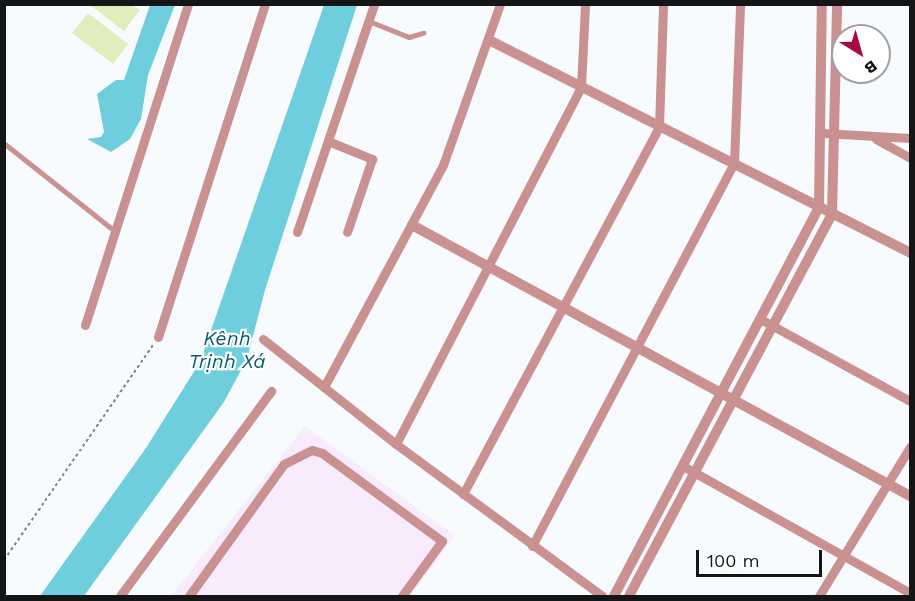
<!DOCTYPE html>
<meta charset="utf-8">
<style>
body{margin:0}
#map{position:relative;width:915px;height:601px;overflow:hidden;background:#f8fbfe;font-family:"Work Sans",sans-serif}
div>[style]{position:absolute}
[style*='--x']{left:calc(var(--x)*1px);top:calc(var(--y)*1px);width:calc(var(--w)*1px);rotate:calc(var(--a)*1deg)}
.commercial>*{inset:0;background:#f9ebfe}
.green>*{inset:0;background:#e0edbc}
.water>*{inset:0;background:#6ecedd}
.path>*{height:1.5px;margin-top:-0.75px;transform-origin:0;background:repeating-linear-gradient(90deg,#848687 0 3px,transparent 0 6px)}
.service>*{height:4.5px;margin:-2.25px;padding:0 2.25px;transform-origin:2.25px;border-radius:2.25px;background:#ca9191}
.minor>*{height:9px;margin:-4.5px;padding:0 4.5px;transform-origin:4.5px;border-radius:4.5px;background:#ca9191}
.tertiary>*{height:10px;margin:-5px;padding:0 5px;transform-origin:5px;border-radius:5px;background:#ca9191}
span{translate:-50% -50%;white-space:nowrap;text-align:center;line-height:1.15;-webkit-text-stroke:4.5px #fff;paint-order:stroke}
.water-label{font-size:20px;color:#095f69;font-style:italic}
.frame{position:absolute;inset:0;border:6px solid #141516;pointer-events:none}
.north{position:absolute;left:831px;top:24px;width:60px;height:60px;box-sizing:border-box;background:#fff;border:2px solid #a1a1a2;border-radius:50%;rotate:143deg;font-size:16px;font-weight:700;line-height:24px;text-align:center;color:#141516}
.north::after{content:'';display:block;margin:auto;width:21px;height:27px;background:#a40b44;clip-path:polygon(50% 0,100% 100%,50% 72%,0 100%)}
.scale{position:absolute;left:696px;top:550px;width:126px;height:27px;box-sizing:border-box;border:3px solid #141516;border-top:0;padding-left:8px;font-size:18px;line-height:21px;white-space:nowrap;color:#141516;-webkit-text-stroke:4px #fff;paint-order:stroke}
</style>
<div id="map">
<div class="commercial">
<i style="clip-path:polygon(305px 426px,455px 536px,411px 596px,171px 596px)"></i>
</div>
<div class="green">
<i style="clip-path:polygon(90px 5px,132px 5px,140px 10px,124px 31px)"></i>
<i style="clip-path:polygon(88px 13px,128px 44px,113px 64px,72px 33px)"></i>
</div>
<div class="water">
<i style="clip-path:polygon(150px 5px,175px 5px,148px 75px,141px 119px,130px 139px,111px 152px,87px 139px,101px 137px,104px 132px,97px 94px,116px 80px,124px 80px)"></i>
<i style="clip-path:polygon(324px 5px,357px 5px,265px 290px,247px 359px,224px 402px,84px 596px,40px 596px,146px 448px,200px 362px)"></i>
</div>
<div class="path">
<i style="--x:4;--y:560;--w:264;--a:-55.3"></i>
</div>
<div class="service">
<i style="--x:369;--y:21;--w:43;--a:21.8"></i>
<i style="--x:409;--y:37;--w:15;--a:-16"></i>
<i style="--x:4;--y:143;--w:142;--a:38.4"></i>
</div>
<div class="minor">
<i style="--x:823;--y:133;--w:87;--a:3.3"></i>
<i style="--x:876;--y:139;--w:39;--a:29"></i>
<i style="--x:328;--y:141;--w:48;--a:22.2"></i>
<i style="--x:372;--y:159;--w:77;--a:108.9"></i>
<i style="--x:297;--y:232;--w:241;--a:-71.3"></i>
<i style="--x:762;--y:320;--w:169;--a:28.7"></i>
<i style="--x:85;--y:325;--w:337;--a:-72.2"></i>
<i style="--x:158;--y:337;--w:350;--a:-72.2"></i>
<i style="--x:263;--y:339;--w:169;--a:38.3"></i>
<i style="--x:396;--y:444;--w:256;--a:36.4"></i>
<i style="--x:324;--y:387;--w:252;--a:-61.8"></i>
<i style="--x:443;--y:165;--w:171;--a:-70.5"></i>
<i style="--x:396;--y:444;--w:402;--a:-62.6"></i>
<i style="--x:581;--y:87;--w:83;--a:-87.2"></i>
<i style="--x:683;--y:466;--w:260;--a:29.2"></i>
<i style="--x:463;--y:494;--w:416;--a:-61.9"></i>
<i style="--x:659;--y:127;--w:123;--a:-88.1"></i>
<i style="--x:532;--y:546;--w:433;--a:-62.2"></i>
<i style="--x:734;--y:163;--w:159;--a:-87.8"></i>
<i style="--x:120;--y:596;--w:255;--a:-53.6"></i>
<i style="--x:189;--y:596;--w:163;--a:-54.3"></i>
<i style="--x:284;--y:464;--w:31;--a:-27"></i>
<i style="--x:312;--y:450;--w:10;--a:17"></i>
<i style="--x:322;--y:453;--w:149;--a:36.3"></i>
<i style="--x:442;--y:541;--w:68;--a:126"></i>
<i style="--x:819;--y:596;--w:175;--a:-58.6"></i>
</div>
<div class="tertiary">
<i style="--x:489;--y:40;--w:472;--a:26.8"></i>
<i style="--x:412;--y:225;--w:567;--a:28.55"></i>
<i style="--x:614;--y:596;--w:440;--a:-62.2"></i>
<i style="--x:819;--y:207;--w:203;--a:-89.2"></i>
<i style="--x:629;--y:596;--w:433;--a:-62"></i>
<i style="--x:832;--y:214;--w:210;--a:-88.6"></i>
</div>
<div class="water-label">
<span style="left:227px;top:350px">Kênh<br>Trịnh Xá</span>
</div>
<div class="frame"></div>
<div class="north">B</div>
<div class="scale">100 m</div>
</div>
